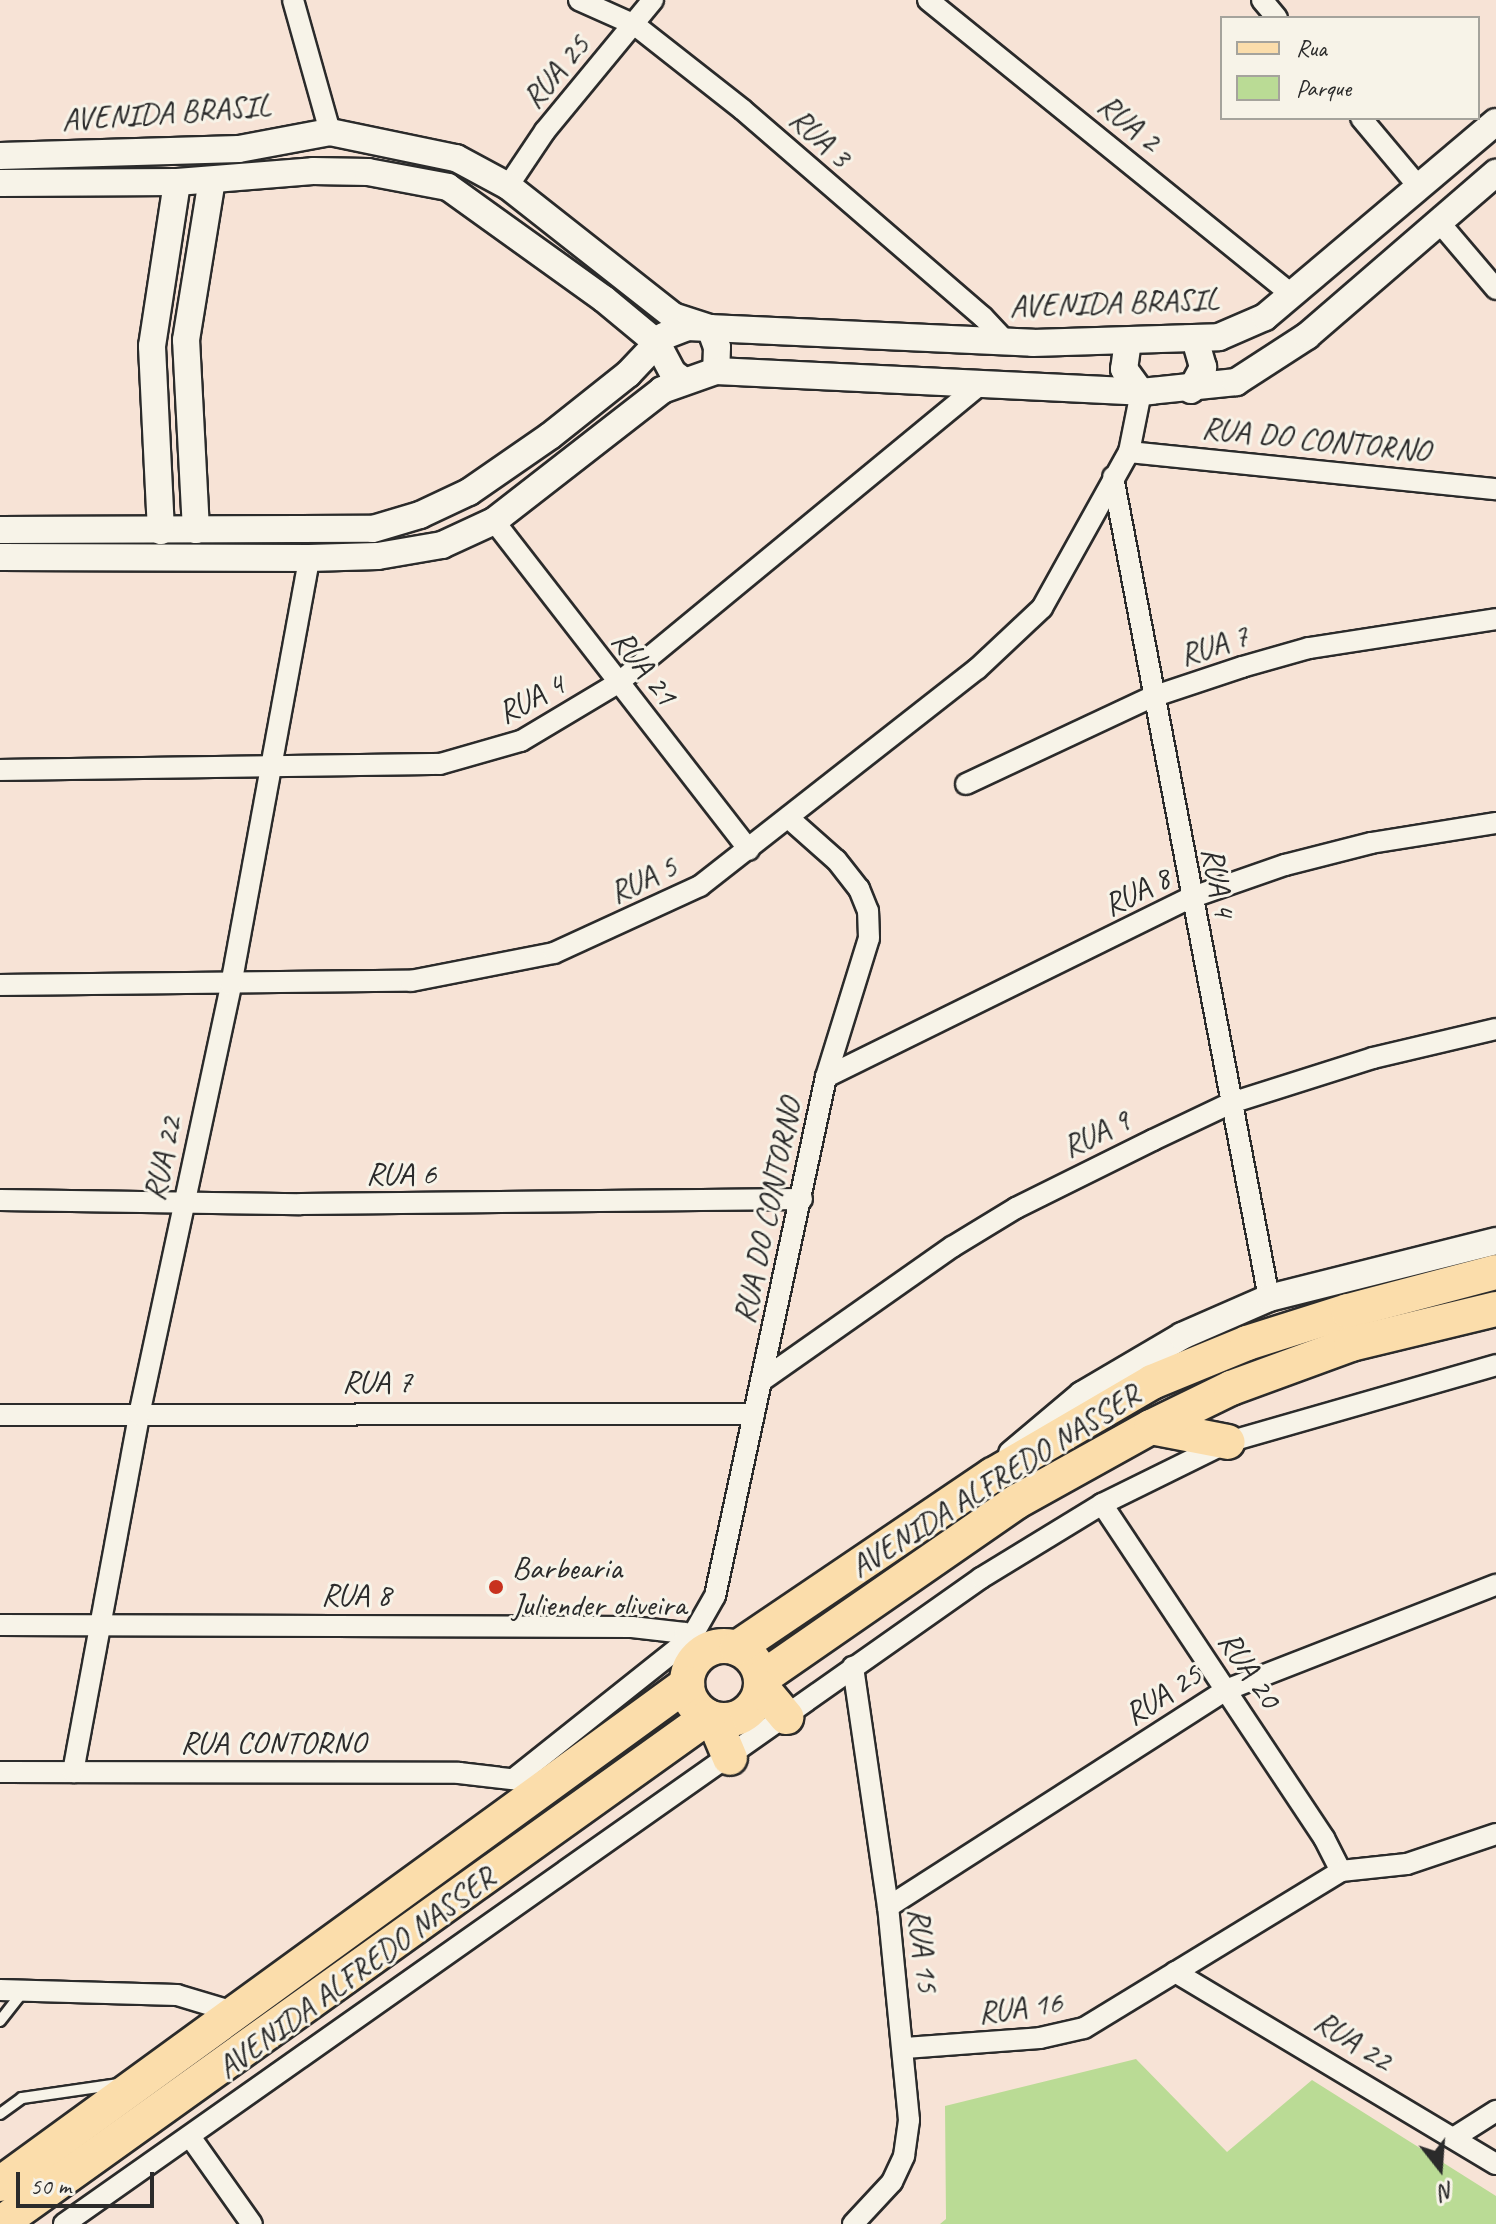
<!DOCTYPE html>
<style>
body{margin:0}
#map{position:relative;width:1496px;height:2224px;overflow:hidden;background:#f7e3d6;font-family:Caveat,sans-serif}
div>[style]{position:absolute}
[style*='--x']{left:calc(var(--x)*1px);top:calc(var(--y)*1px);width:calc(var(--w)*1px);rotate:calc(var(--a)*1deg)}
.green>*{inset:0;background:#badb95}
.roads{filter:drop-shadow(2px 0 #2b2b2b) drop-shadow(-2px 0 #2b2b2b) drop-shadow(0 2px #2b2b2b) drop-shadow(0 -2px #2b2b2b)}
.service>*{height:10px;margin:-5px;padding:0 5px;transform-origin:5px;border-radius:5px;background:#f7f3e8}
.minor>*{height:20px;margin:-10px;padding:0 10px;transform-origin:10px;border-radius:10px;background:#f7f3e8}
.tertiary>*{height:26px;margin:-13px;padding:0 13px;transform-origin:13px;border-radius:13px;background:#f7f3e8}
.primary>*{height:34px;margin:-17px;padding:0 17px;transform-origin:17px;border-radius:17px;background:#fbddab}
.primary>.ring{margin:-17px;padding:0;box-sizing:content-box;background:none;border:34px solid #fbddab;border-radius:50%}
.dots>*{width:22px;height:22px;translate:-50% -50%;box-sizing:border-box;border:4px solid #f7f3e8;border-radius:50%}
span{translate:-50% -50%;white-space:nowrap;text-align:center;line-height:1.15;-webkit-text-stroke:6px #f7f3e8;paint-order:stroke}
.street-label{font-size:32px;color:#2b2b2b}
.poi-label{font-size:32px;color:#2b2b2b}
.left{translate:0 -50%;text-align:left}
.legend{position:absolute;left:1220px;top:16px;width:260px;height:104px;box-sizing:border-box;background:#f7f3e8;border:2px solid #a5a39c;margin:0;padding:10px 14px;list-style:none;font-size:24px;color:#2b2b2b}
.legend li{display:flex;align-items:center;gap:16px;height:40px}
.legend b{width:40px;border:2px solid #a5a39c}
.north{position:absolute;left:1400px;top:2128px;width:80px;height:80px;-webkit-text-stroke:6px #f7f3e8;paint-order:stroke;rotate:163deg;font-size:22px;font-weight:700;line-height:32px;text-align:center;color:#2b2b2b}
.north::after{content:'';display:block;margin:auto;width:28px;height:36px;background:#2b2b2b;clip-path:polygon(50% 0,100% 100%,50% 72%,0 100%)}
.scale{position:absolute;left:16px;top:2172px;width:138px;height:36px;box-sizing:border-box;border:4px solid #2b2b2b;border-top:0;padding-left:10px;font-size:24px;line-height:28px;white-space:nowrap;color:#2b2b2b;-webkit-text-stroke:6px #f7f3e8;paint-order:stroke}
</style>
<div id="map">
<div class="green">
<i style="clip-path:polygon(1136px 2059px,1227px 2152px,1312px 2080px,1496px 2196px,1496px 2224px,940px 2224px,946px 2219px,945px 2106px)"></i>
</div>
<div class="roads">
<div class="service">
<i style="--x:0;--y:2021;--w:37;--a:-52"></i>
<i style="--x:0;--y:2114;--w:27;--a:-36"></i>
<i style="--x:22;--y:2098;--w:98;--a:-8.2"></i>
</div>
<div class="minor">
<i style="--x:293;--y:0;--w:137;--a:74.3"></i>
<i style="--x:579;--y:0;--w:61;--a:24.1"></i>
<i style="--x:635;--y:25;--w:137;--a:38.2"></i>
<i style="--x:743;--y:110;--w:317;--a:40.8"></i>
<i style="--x:983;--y:317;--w:34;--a:47"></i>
<i style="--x:928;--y:0;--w:467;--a:39"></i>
<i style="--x:1262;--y:0;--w:23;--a:50"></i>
<i style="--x:1361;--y:118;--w:90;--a:50"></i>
<i style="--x:508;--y:186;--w:66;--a:-56.1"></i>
<i style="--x:545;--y:131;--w:170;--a:-50.5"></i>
<i style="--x:1439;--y:222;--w:88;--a:49.6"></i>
<i style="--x:1129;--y:452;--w:369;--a:5.8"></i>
<i style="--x:1113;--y:477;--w:836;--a:79.24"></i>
<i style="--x:494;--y:521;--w:416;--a:52.2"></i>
<i style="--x:0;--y:770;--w:440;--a:-0.8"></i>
<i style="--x:440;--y:764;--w:84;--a:-15.9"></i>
<i style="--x:521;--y:741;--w:113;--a:-30.9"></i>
<i style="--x:618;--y:683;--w:468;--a:-39.5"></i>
<i style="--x:966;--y:784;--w:205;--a:-25.1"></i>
<i style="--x:1152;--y:697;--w:95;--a:-18.4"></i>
<i style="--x:1242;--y:667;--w:70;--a:-15.8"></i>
<i style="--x:1309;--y:648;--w:189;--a:-8.8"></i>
<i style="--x:0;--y:985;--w:411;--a:-0.6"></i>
<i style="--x:411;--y:981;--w:146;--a:-11.1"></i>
<i style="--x:554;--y:953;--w:161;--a:-24.7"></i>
<i style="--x:700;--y:886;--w:352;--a:-38.1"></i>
<i style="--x:977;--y:669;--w:89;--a:-43.2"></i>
<i style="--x:1042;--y:608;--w:179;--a:-60.9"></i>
<i style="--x:1129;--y:452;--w:61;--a:-78.7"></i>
<i style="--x:826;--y:1077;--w:406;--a:-26.2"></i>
<i style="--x:1190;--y:898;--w:101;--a:-19.2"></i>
<i style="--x:1285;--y:865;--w:89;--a:-14.3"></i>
<i style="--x:1371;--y:843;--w:127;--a:-9.1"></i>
<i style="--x:0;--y:1200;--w:301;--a:0.8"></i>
<i style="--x:301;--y:1204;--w:501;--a:-0.57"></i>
<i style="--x:764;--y:1379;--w:230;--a:-35.1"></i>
<i style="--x:952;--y:1247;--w:75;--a:-31.4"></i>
<i style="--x:1016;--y:1208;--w:153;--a:-26.4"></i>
<i style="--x:1153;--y:1140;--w:86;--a:-25.4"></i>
<i style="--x:1231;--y:1103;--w:149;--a:-17.6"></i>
<i style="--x:1373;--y:1058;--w:126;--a:-13.3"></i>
<i style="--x:0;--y:1415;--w:754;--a:-0.08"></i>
<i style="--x:1102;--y:1504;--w:401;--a:56.4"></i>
<i style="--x:1324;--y:1838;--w:37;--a:63"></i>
<i style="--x:0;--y:1625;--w:632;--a:0.18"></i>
<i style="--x:632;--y:1627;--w:53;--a:6.5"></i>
<i style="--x:685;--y:1633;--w:26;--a:47"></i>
<i style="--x:0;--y:1772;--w:459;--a:0.1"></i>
<i style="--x:459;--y:1773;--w:68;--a:6.7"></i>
<i style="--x:73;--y:1772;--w:363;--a:-79.5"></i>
<i style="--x:139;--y:1415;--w:440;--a:-77.9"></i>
<i style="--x:231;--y:985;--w:434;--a:-79.6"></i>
<i style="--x:516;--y:1777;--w:223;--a:-38.5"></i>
<i style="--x:691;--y:1638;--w:48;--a:-60.3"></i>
<i style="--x:715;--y:1596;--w:531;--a:-77.93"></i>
<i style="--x:826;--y:1077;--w:145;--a:-72.8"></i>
<i style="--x:869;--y:938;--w:27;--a:-92"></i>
<i style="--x:868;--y:911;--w:24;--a:-112"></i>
<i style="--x:859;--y:889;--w:37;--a:-128"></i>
<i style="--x:836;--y:860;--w:60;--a:-138.4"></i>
<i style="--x:1341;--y:1871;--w:66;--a:-6.1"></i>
<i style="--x:1407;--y:1864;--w:94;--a:-18.6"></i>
<i style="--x:888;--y:1907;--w:402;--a:-32.7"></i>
<i style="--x:1226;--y:1690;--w:290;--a:-21.3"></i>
<i style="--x:1175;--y:1972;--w:374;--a:30.9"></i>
<i style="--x:0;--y:1990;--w:177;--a:1.6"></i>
<i style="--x:177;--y:1995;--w:63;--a:16.7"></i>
<i style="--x:905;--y:2048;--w:135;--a:-4.2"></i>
<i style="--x:1040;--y:2038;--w:45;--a:-12.8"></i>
<i style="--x:1084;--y:2028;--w:301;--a:-31.4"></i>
<i style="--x:1455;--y:2137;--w:49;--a:-32.4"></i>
<i style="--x:191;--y:2138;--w:105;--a:54.7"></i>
<i style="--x:64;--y:2224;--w:1122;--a:-35.16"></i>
<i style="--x:981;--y:1578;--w:142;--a:-31.4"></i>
<i style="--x:1102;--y:1504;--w:140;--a:-26.2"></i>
<i style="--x:1228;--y:1442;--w:279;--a:-16"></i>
<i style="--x:853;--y:2224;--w:57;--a:-47.1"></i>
<i style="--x:892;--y:2182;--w:29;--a:-65"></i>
<i style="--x:904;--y:2156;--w:36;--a:-82"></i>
<i style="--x:909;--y:2120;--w:214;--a:-95.6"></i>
<i style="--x:888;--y:1907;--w:243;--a:-98.3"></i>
</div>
<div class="tertiary">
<i style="--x:0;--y:156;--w:239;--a:-1.7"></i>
<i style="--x:239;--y:149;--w:93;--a:-10.6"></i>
<i style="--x:330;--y:132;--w:129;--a:11.7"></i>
<i style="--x:456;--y:158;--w:59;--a:28.3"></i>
<i style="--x:508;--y:186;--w:210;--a:38.2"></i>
<i style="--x:673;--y:316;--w:39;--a:18"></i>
<i style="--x:710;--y:328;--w:20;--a:70"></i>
<i style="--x:717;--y:347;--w:24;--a:92"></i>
<i style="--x:0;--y:183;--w:177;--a:-0.3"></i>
<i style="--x:177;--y:182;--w:136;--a:-4.6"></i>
<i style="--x:313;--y:171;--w:55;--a:1"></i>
<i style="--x:368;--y:172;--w:81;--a:10.6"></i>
<i style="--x:448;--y:187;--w:192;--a:35.7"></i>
<i style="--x:604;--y:299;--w:69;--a:39.7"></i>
<i style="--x:657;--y:343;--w:34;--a:62"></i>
<i style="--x:673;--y:373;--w:14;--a:36"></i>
<i style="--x:1128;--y:341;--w:28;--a:98"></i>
<i style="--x:1124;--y:369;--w:29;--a:54"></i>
<i style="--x:1191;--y:390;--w:26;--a:-62"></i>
<i style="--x:1203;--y:367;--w:29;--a:-106"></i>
<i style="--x:0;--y:530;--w:373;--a:-0.2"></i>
<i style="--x:373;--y:529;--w:49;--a:-16.6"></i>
<i style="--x:420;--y:515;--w:54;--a:-25.1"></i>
<i style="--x:469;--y:492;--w:98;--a:-34.7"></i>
<i style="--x:550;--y:436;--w:100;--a:-38.5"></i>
<i style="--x:628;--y:374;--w:52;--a:-46.5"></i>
<i style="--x:664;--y:336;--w:25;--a:-21"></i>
<i style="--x:687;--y:327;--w:346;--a:2.6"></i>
<i style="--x:1033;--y:343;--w:186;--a:-1.8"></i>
<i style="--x:1219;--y:337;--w:50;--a:-23.5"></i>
<i style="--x:1265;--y:317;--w:302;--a:-40.2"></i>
<i style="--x:196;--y:530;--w:190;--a:-93"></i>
<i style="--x:186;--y:340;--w:162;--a:-80.8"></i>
<i style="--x:161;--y:531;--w:185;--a:-92.8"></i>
<i style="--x:152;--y:346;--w:166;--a:-81.3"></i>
<i style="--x:0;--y:557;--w:309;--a:0.2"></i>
<i style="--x:309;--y:558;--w:69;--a:-1.7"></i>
<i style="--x:378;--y:556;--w:65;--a:-9.8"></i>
<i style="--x:442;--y:545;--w:57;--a:-24.8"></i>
<i style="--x:494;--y:521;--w:213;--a:-37.9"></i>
<i style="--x:662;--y:390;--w:57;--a:-19.4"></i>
<i style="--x:716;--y:371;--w:426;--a:2.8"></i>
<i style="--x:1141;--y:392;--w:96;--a:-6"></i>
<i style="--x:1236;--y:382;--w:85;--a:-32.9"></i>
<i style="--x:1307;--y:336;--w:250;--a:-40.8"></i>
<i style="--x:1012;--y:1454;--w:92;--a:-40.1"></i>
<i style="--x:1082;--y:1395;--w:116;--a:-30.5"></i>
<i style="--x:1182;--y:1336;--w:95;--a:-23.6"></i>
<i style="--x:1269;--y:1298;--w:234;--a:-14.1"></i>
</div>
<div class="primary">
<i style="--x:1151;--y:1427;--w:78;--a:11"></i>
<i class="ring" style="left:687px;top:1646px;width:40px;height:40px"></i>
<i style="--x:737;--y:1648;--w:309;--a:-34.1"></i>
<i style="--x:993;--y:1475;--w:184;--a:-30.3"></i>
<i style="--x:1152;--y:1382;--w:103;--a:-22.3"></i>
<i style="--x:1247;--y:1343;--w:106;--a:-17.6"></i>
<i style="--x:1348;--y:1311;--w:153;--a:-14.8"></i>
<i style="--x:762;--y:1678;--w:309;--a:-34.7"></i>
<i style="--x:1016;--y:1502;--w:154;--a:-29.1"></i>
<i style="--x:1151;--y:1427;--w:89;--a:-26"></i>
<i style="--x:1231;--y:1388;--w:128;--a:-20.1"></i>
<i style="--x:1351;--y:1344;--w:149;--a:-13.6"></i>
<i style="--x:762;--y:1688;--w:38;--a:50"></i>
<i style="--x:714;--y:1720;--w:41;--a:67.2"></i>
<i style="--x:0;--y:2184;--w:850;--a:-36.05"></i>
<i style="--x:0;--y:2224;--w:871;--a:-35.61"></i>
</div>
</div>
<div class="dots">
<i style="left:496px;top:1587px;background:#c8321e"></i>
</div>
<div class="street-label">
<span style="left:556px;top:72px;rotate:-50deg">RUA 25</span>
<span style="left:166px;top:113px;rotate:-4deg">AVENIDA BRASIL</span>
<span style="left:1129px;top:123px;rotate:39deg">RUA 2</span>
<span style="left:820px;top:138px;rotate:42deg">RUA 3</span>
<span style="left:1114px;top:303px;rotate:-2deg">AVENIDA BRASIL</span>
<span style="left:1316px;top:440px;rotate:6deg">RUA DO CONTORNO</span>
<span style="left:1214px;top:646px;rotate:-18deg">RUA 7</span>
<span style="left:644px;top:668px;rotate:52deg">RUA 21</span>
<span style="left:531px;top:699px;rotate:-28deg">RUA 4</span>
<span style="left:643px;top:880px;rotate:-26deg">RUA 5</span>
<span style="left:1218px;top:882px;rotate:79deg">RUA 4</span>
<span style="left:1137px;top:892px;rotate:-27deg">RUA 8</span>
<span style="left:1096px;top:1134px;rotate:-26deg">RUA 9</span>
<span style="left:163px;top:1159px;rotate:-78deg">RUA 22</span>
<span style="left:401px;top:1174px">RUA 6</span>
<span style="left:768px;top:1211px;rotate:-78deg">RUA DO CONTORNO</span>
<span style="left:377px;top:1382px">RUA 7</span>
<span style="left:995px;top:1481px;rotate:-32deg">AVENIDA ALFREDO NASSER</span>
<span style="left:356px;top:1595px">RUA 8</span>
<span style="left:1249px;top:1670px;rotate:56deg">RUA 20</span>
<span style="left:1163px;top:1695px;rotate:-33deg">RUA 25</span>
<span style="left:273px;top:1743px">RUA CONTORNO</span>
<span style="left:923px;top:1950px;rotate:83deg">RUA 15</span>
<span style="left:356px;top:1973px;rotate:-36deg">AVENIDA ALFREDO NASSER</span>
<span style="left:1020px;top:2008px;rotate:-8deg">RUA 16</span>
<span style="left:1353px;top:2041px;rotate:32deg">RUA 22</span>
</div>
<div class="poi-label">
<span class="left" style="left:512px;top:1587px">Barbearia<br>Juliender oliveira</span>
</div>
<ul class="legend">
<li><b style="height:10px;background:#fbddab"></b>Rua</li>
<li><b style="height:22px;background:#badb95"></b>Parque</li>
</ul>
<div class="north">N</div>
<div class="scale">50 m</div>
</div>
